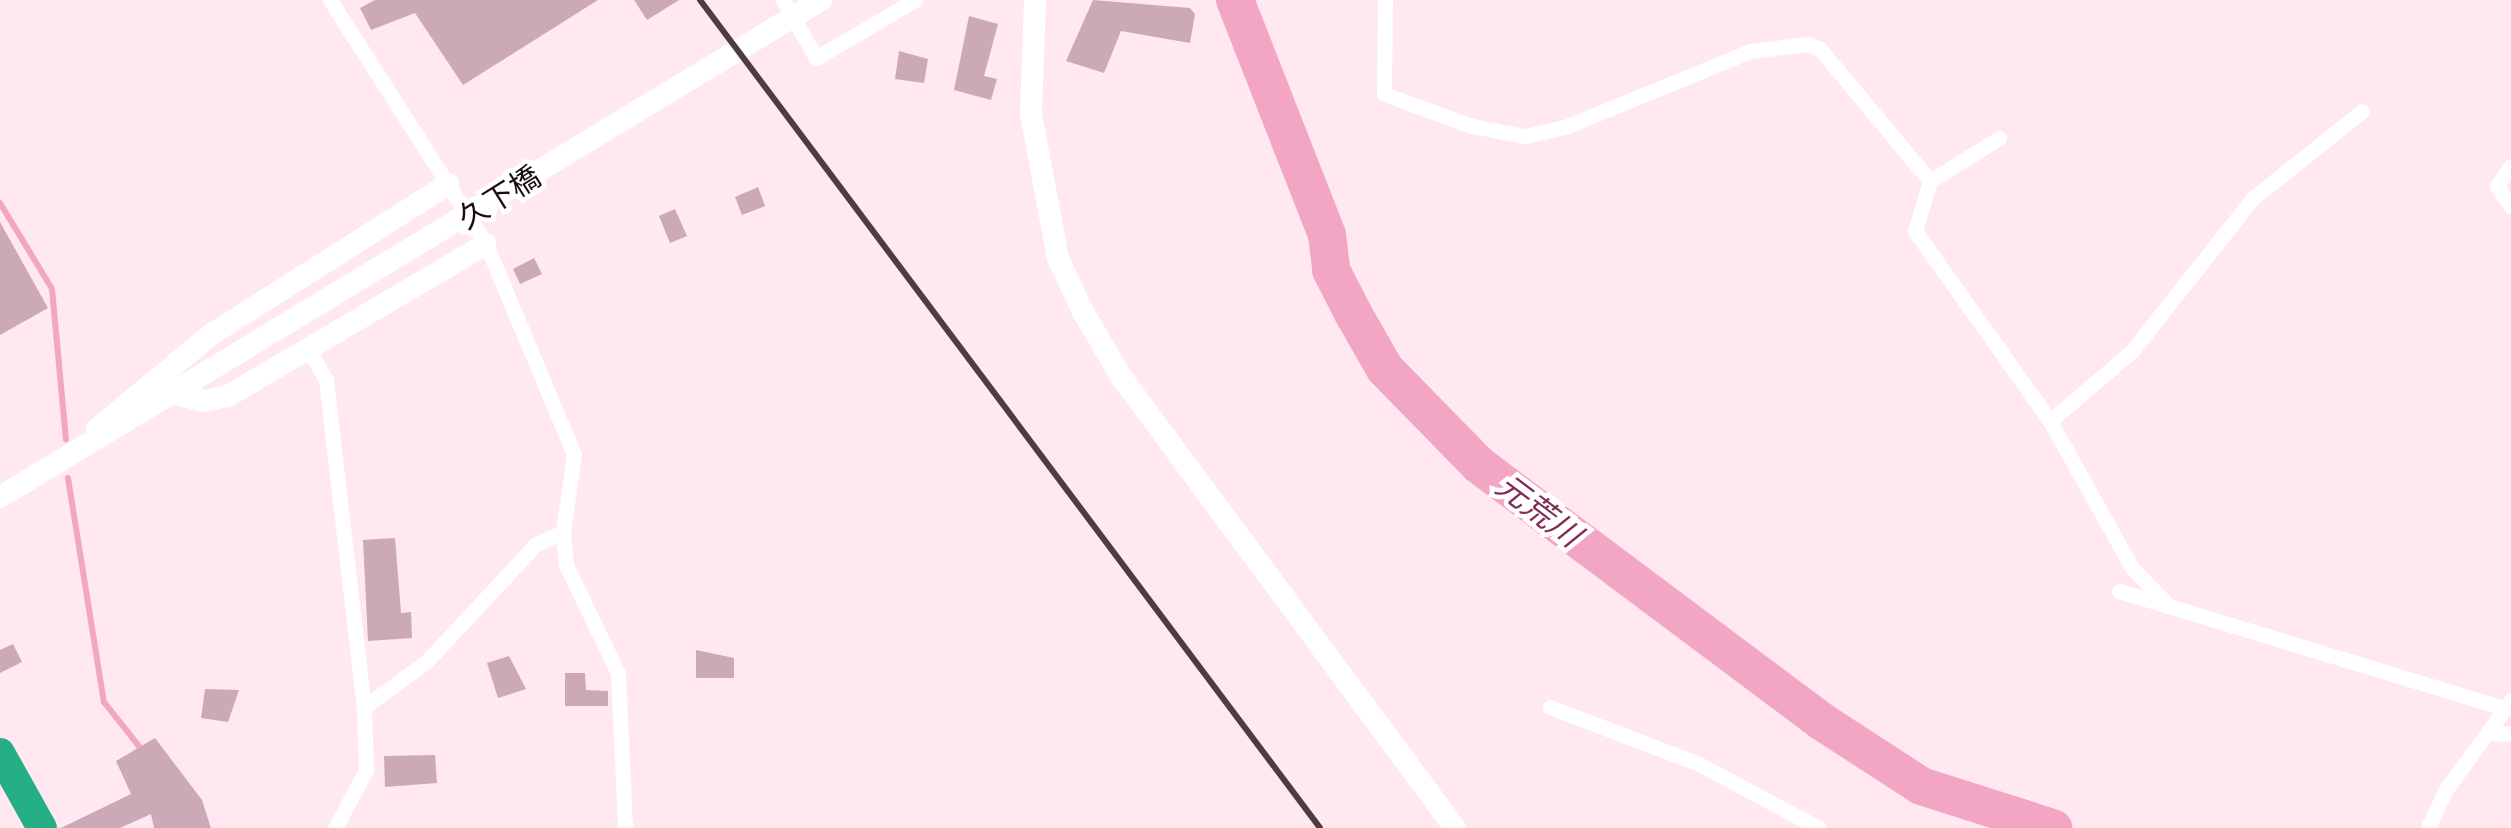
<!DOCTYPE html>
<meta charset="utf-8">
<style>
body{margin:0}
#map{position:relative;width:2511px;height:828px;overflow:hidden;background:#ffe8f0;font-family:"IBM Plex Sans","Noto Sans JP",sans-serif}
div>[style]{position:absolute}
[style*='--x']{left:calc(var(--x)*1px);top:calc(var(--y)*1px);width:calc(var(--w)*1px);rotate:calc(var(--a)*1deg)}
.stream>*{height:6px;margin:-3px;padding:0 3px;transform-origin:3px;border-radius:3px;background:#f2a6c3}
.river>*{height:38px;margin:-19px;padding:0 19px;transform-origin:19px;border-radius:19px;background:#f2a6c3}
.building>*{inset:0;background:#cca9b6}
.street>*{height:15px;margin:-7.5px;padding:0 7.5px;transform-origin:7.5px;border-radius:7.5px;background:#fff}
.secondary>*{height:22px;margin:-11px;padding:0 11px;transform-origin:11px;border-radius:11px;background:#fff}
.highway>*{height:30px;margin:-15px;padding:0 15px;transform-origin:15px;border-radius:15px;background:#26af86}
.rail>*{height:6px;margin:-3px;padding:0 3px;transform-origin:3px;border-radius:3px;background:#4b3d42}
span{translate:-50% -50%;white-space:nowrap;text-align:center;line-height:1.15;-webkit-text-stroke:9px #fff;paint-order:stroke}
.street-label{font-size:30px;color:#190d12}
.water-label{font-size:32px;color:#822b54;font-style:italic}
</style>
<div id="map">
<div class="stream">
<i style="--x:0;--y:203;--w:100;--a:58.8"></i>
<i style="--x:52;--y:289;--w:151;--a:84.7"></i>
<i style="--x:68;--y:478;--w:227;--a:80.9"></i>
<i style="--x:104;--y:702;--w:61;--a:51.6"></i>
</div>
<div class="river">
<i style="--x:1235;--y:0;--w:252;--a:68.6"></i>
<i style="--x:1327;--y:235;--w:35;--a:83"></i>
<i style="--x:1331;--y:270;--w:48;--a:62.9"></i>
<i style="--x:1353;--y:313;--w:64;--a:60.3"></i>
<i style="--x:1385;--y:369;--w:134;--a:45.6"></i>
<i style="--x:1479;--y:465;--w:427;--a:36.8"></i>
<i style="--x:1821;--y:721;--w:119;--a:33"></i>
<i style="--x:1921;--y:786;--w:139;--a:17.7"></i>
</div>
<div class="building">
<i style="clip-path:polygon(375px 0,598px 0,463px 85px,415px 13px,371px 30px,360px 8px)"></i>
<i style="clip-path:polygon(634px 0,679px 0,647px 20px)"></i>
<i style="clip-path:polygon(1093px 0,1190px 8px,1195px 14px,1190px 43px,1121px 31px,1104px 73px,1066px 61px)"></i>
<i style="clip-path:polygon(969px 16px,998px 24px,984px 76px,997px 79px,991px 100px,954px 90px)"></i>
<i style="clip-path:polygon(899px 51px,928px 59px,924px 83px,895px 79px)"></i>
<i style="clip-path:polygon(758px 187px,765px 206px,742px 215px,735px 197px)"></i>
<i style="clip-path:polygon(675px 209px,687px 236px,670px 243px,659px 216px)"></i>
<i style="clip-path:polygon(0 222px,48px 308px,0 335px)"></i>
<i style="clip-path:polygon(534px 258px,542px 274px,520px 284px,513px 269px)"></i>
<i style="clip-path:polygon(395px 538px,401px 613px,411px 612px,412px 638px,368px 641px,363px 540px)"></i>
<i style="clip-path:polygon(13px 644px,22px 662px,0 673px,0 650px)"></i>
<i style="clip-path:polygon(696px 650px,734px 658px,734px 678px,696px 678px)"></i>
<i style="clip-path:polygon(509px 656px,526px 689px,498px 698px,487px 663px)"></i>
<i style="clip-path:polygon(565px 673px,585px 673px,586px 690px,608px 691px,608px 706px,565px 706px)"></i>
<i style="clip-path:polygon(205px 689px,239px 690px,228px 722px,201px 718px)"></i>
<i style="clip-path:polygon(155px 738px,202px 800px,211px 828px,154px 828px,151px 814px,120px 828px,61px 828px,131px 794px,116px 761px)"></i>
<i style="clip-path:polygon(435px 755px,437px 783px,385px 787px,384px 756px)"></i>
</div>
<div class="street">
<i style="--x:330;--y:0;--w:290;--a:57.4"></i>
<i style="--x:486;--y:244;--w:228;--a:67.3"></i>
<i style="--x:574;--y:454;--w:79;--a:98"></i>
<i style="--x:563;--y:532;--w:33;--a:85"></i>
<i style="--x:566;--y:565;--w:120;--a:64.3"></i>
<i style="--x:618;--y:673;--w:155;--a:87.4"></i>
<i style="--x:783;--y:0;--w:67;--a:60.4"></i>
<i style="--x:816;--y:58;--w:115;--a:-30.4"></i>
<i style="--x:1385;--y:0;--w:94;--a:90.6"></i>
<i style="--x:1384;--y:94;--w:94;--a:20"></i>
<i style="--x:1472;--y:126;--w:54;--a:10.7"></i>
<i style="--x:1525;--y:136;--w:41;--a:-12.7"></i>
<i style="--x:1565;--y:127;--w:200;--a:-22.3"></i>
<i style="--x:1750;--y:51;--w:58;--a:-6.9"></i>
<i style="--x:1808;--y:44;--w:13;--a:23"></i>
<i style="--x:1820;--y:49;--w:172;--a:50.2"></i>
<i style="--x:1999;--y:138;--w:81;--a:148.1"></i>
<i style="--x:1930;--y:181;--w:52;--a:106.7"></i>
<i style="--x:1915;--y:231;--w:233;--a:54.6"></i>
<i style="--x:2050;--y:421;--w:168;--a:60.8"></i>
<i style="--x:2132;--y:568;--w:54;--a:45.7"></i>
<i style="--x:2511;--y:166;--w:24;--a:125"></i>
<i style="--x:2497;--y:186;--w:25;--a:56"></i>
<i style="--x:307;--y:347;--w:38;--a:60"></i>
<i style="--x:326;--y:380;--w:329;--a:83.4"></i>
<i style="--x:364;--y:707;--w:63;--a:88.2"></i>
<i style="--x:366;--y:770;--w:66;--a:118.1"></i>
<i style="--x:2050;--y:421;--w:108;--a:-40.5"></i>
<i style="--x:2132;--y:351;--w:195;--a:-51.7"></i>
<i style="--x:2253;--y:198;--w:139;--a:-38.6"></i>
<i style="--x:2119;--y:591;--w:401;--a:16.9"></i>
<i style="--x:364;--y:707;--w:78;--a:-36.1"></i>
<i style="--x:427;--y:661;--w:160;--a:-47"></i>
<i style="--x:536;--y:544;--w:30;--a:-24"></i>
<i style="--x:1550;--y:707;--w:160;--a:20.9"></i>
<i style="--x:1699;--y:764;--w:136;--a:28.1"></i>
<i style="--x:2488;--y:733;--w:23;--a:2"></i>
<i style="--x:2428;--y:828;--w:41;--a:-65.3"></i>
<i style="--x:2445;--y:791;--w:112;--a:-54"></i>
</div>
<div class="secondary">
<i style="--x:1035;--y:0;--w:114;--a:92"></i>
<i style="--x:1031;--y:114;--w:147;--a:79.4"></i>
<i style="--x:1058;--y:258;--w:60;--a:65.2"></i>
<i style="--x:1083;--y:312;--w:77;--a:59.4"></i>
<i style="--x:1122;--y:378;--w:560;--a:53.5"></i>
<i style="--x:176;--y:394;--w:29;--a:14"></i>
<i style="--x:204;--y:401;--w:25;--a:-12"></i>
<i style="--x:228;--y:396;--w:299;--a:-30.5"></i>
<i style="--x:97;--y:429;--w:149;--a:-39.6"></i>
<i style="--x:212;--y:334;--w:280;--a:-32.4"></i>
<i style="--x:0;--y:497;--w:960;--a:-31.19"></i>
</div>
<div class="highway">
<i style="--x:0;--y:753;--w:86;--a:60.8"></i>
</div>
<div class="rail">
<i style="--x:700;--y:0;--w:1034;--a:53.17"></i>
</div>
<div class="street-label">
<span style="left:499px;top:197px;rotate:-32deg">久下橋</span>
</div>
<div class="water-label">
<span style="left:1539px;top:510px;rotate:37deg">元荒川</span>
</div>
</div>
